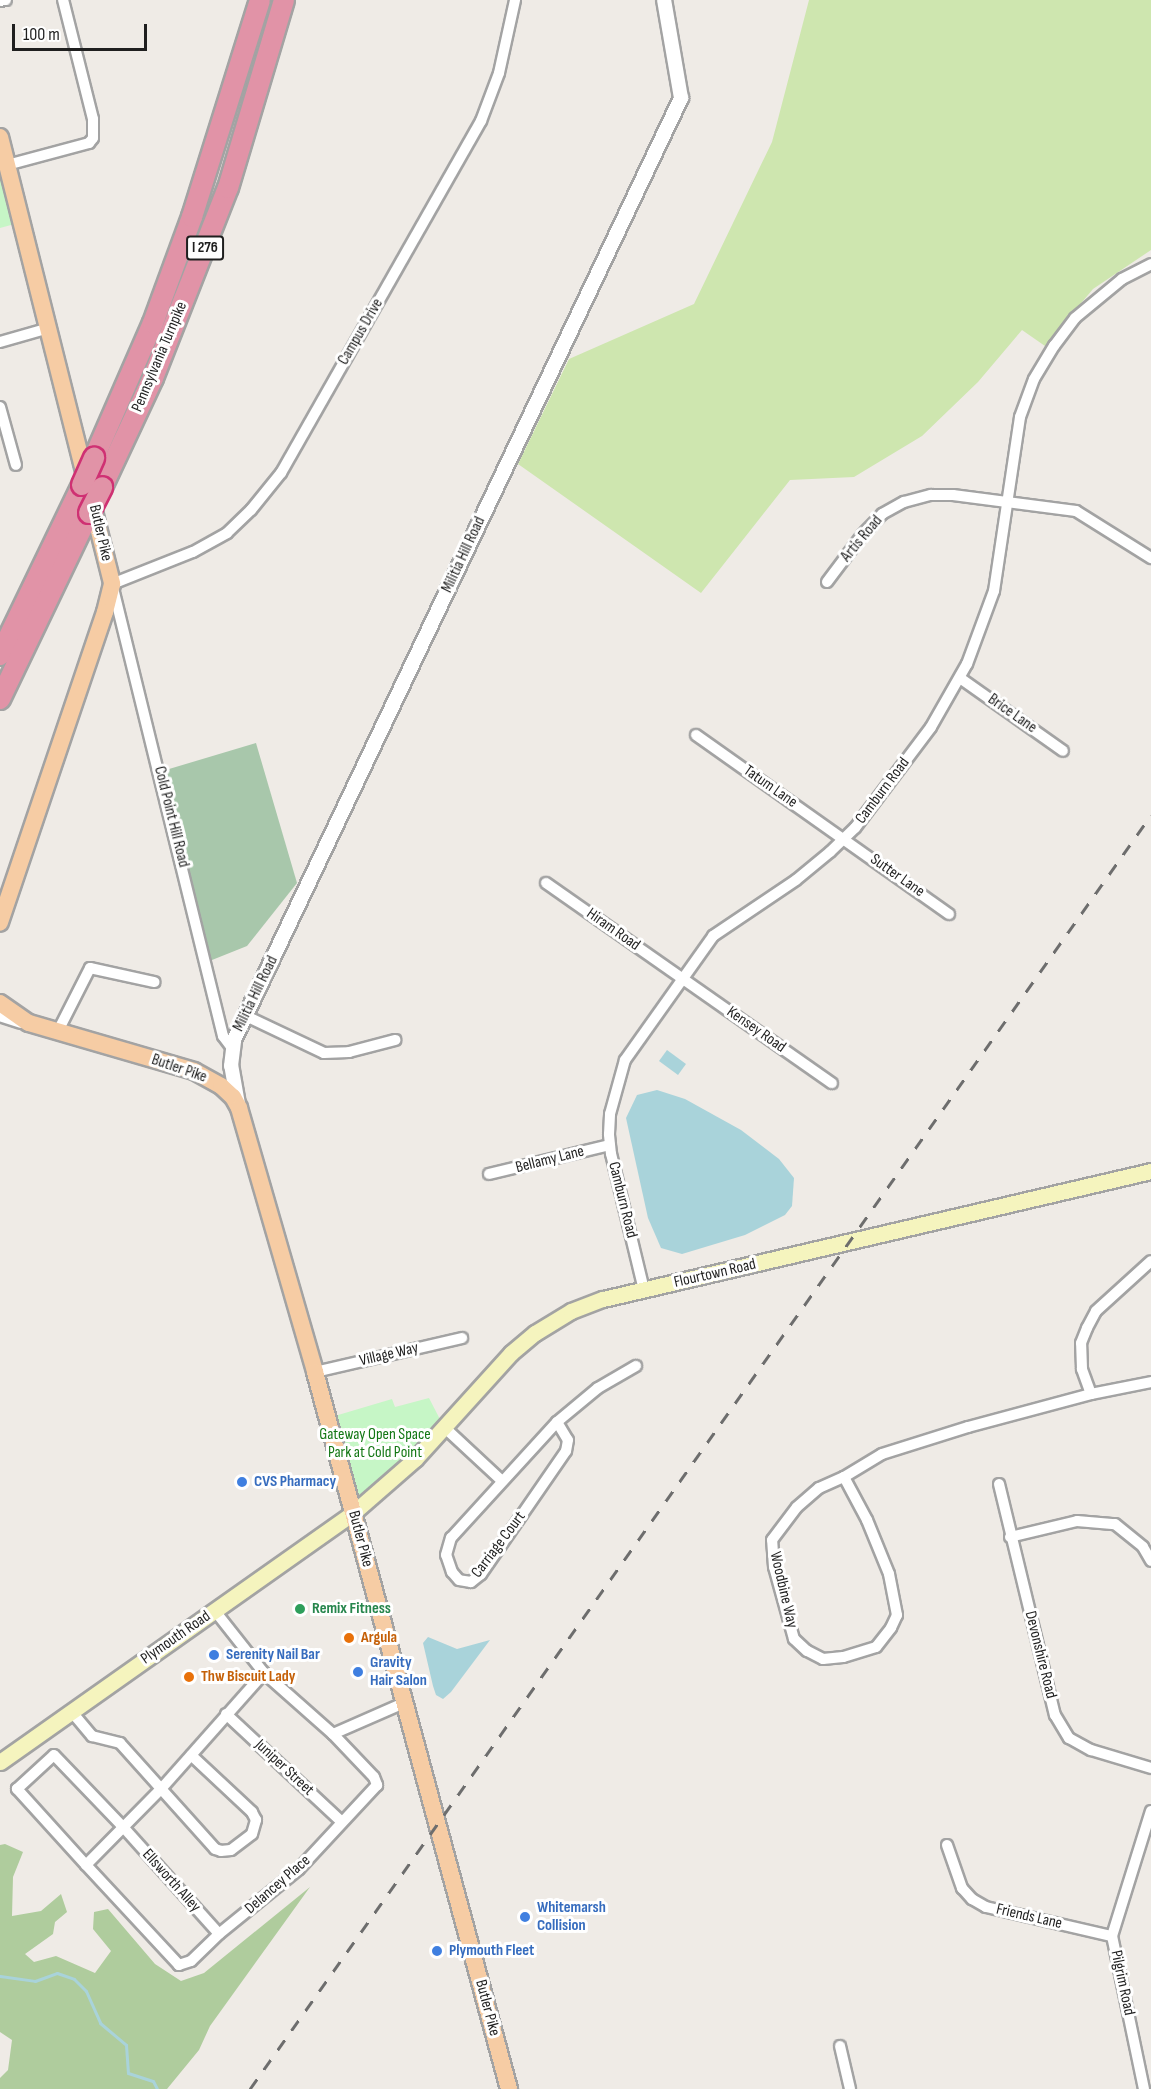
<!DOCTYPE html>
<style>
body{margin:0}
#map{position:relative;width:1151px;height:2089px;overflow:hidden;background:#efebe6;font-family:"Sofia Sans Condensed",sans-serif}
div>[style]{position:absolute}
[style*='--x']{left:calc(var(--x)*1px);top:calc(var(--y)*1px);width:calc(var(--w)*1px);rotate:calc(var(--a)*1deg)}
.grass>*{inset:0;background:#cee6af}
.forest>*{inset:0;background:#afcc9d}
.cemetery>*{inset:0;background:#a8c7ab}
.park>*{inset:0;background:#c6f6c6}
.water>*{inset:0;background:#a9d3da}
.stream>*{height:3px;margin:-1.5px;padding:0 1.5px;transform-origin:1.5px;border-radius:1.5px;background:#a9d3da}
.roads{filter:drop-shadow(2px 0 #a3a3a3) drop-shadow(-2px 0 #a3a3a3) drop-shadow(0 2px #a3a3a3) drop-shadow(0 -2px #a3a3a3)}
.minor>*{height:10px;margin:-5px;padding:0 5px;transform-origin:5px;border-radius:5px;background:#fff}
.tertiary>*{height:14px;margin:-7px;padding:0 7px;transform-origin:7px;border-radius:7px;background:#fff}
.secondary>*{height:15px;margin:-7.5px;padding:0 7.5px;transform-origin:7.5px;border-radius:7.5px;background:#f5f4be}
.primary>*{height:16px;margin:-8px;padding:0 8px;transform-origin:8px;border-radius:8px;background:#f6cca4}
.motorway>*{height:20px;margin:-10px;padding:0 10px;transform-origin:10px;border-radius:10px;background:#e193a7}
.rail>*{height:3px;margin-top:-1.5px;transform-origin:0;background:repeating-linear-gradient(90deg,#6d6d6d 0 12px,transparent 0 24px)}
.bridges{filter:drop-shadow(2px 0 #cf3173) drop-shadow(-2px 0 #cf3173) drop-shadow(0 2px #cf3173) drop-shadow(0 -2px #cf3173)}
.motorway-bridge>*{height:20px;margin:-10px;padding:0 10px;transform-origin:10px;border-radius:10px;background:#e193a7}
.dots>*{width:16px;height:16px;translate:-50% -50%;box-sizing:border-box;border:3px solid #fff;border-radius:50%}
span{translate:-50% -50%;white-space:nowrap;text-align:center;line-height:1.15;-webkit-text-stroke:6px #fff;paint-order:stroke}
.shield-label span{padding:2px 4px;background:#fff;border:2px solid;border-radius:4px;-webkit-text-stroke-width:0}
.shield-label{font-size:15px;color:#1f1f1f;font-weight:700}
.street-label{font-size:16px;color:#1f1f1f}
.park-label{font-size:16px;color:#137714}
.shop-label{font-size:16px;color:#366cbe;font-weight:700}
.left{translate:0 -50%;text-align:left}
.leisure-label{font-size:16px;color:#27864d;font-weight:700}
.food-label{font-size:16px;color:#c56008;font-weight:700}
.scale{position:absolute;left:12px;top:24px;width:135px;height:27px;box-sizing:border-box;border:3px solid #1f1f1f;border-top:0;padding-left:8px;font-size:18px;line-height:21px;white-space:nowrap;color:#1f1f1f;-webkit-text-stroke:4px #fff;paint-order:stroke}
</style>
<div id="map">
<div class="grass">
<i style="clip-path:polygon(809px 0,1151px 0,1151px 250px,1093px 289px,1045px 346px,1022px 330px,978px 382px,922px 436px,854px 477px,790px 480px,701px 593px,518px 464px,569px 359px,694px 304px,772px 142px)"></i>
</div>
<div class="forest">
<i style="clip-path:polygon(5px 1844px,23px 1852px,13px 1877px,12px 1916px,41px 1911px,61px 1894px,67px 1912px,55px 1922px,53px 1934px,25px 1954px,34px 1962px,56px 1956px,95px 1973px,111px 1951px,93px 1929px,94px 1912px,108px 1909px,155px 1964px,181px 1981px,204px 1973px,310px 1887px,210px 2026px,199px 2050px,167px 2089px,0 2089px,0 2078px,8px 2070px,12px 2040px,0 2032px,0 1845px)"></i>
</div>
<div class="cemetery">
<i style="clip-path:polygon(256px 743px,297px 883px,247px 946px,207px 962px,159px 772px)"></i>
</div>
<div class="park">
<i style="clip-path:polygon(0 137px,22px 222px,0 228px)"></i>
<i style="clip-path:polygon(429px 1398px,444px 1427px,353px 1513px,328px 1418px,392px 1399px,395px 1407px)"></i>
</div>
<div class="water">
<i style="clip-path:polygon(667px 1050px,686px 1064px,678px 1075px,659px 1061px)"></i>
<i style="clip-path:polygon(657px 1090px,685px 1099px,741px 1130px,779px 1159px,794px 1178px,792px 1206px,785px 1215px,745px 1235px,682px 1254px,661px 1248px,648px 1218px,626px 1118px,637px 1095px)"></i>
<i style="clip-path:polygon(428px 1637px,457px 1649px,490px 1640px,451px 1692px,443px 1699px,436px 1695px,433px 1686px,423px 1643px)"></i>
</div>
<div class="stream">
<i style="--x:0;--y:1976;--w:35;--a:8"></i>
<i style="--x:35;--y:1981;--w:23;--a:-20"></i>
<i style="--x:57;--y:1973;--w:18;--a:19"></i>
<i style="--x:74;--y:1979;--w:17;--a:45"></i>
<i style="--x:86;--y:1991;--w:35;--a:66"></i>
<i style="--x:100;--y:2023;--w:34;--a:40"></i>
<i style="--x:126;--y:2045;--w:28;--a:86"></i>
<i style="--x:128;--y:2073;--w:26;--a:18"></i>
<i style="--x:153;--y:2081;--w:9;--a:63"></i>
</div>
<div class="roads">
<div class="minor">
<i style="--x:0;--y:1;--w:6;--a:-9"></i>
<i style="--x:7;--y:165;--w:85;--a:-15"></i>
<i style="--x:89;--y:143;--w:6;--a:-51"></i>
<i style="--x:93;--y:138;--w:19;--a:-90"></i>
<i style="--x:93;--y:119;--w:123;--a:-104.1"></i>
<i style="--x:0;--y:342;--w:51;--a:-15.9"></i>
<i style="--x:0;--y:407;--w:60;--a:74.6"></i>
<i style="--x:827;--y:582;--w:60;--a:-53.1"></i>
<i style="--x:863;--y:534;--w:28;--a:-46"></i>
<i style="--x:882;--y:514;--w:25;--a:-29"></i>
<i style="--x:904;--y:502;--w:28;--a:-15"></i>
<i style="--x:931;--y:495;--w:22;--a:0"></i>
<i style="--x:953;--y:495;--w:124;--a:7.4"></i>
<i style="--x:1076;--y:511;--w:89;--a:32.1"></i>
<i style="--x:960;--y:678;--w:126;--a:35.3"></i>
<i style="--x:696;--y:735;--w:310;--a:35.3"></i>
<i style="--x:546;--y:883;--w:349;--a:35"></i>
<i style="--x:246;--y:1016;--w:86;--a:25.4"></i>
<i style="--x:324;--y:1053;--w:25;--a:-2"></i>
<i style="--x:349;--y:1052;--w:48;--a:-14.6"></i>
<i style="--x:57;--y:1033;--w:73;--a:-63.1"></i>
<i style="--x:90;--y:968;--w:66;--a:12.3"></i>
<i style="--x:232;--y:1048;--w:15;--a:-127"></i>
<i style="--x:223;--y:1036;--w:465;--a:-103.8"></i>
<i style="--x:112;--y:584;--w:87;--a:-21.6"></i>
<i style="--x:193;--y:552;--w:39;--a:-29"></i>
<i style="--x:227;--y:533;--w:33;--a:-44"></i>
<i style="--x:251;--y:510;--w:48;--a:-51"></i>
<i style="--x:281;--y:473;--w:405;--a:-60.4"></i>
<i style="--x:481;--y:121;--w:51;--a:-69.4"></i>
<i style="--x:499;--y:73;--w:75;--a:-77.6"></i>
<i style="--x:489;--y:1174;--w:124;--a:-13.5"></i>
<i style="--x:644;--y:1290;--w:140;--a:-103.6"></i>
<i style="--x:611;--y:1154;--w:20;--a:-96"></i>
<i style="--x:609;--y:1134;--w:20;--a:-87"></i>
<i style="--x:610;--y:1114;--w:56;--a:-74.5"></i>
<i style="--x:625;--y:1060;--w:152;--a:-54.6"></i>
<i style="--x:713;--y:936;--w:100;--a:-34"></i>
<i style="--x:796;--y:880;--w:44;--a:-39.5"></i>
<i style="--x:830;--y:852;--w:35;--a:-44"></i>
<i style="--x:855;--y:828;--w:126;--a:-53"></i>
<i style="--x:931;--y:727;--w:73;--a:-60.3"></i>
<i style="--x:967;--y:664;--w:78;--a:-69.7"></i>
<i style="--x:994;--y:591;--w:176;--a:-81.5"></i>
<i style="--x:1020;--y:417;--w:40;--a:-69.8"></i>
<i style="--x:1034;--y:379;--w:39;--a:-59"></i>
<i style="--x:1054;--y:346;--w:35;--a:-53"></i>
<i style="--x:1075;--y:318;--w:61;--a:-39.7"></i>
<i style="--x:1122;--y:279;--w:33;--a:-27"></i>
<i style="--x:315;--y:1372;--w:151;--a:-13"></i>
<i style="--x:1091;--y:1394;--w:27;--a:-110"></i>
<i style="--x:1082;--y:1369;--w:26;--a:-92"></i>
<i style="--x:1081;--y:1343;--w:16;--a:-68"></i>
<i style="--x:1087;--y:1328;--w:19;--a:-62"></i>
<i style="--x:1096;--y:1311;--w:74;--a:-42.3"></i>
<i style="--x:557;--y:1422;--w:21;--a:59"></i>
<i style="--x:568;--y:1440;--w:11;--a:100"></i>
<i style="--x:566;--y:1451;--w:150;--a:124.6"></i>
<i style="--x:481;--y:1574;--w:13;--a:141"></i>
<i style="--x:471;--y:1582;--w:12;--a:-171"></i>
<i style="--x:459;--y:1580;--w:11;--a:-131"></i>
<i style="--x:452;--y:1572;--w:18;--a:-109"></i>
<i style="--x:446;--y:1555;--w:18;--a:-74"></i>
<i style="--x:451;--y:1538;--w:157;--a:-47.6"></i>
<i style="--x:557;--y:1422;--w:53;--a:-39.7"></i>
<i style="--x:598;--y:1388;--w:44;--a:-30.1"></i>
<i style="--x:444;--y:1427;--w:78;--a:42.9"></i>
<i style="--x:844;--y:1477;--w:49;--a:61.9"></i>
<i style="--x:867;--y:1520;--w:58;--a:67.8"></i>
<i style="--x:889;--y:1574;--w:42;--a:79"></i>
<i style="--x:897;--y:1615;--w:14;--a:115"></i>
<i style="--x:891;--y:1628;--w:24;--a:128"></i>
<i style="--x:876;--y:1647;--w:34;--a:163"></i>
<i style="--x:843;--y:1657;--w:20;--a:174"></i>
<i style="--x:823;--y:1659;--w:18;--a:-153"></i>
<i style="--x:807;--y:1651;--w:18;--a:-137"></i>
<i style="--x:794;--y:1639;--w:75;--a:-105.5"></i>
<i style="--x:774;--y:1567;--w:27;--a:-94"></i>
<i style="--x:772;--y:1540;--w:41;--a:-52.9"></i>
<i style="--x:797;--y:1507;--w:29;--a:-41"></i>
<i style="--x:819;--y:1488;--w:27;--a:-24"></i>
<i style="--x:844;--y:1477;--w:44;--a:-31.2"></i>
<i style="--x:882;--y:1454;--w:90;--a:-17.4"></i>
<i style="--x:968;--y:1427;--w:127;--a:-15"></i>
<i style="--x:1091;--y:1394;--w:61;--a:-11.3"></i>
<i style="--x:999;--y:1484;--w:238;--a:76.4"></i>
<i style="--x:1055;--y:1715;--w:27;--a:59"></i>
<i style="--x:1069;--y:1738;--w:25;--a:29"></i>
<i style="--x:1091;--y:1750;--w:63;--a:16.7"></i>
<i style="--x:1010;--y:1537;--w:69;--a:-13.4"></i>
<i style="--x:1077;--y:1521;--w:38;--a:5"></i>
<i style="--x:1115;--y:1524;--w:36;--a:39"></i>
<i style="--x:1143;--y:1547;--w:16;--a:60"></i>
<i style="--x:215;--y:1611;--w:79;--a:51.7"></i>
<i style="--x:264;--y:1673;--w:92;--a:41.5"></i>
<i style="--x:333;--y:1734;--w:59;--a:46.4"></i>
<i style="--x:374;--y:1777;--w:9;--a:69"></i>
<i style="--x:377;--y:1785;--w:115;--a:132.9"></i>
<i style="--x:299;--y:1869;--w:103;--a:140.9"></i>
<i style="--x:219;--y:1934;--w:39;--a:136"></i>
<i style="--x:191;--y:1961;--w:13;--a:162"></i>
<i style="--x:179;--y:1965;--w:137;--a:-132.9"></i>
<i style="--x:86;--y:1865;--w:107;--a:-45.4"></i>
<i style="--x:161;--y:1789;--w:155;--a:-48.4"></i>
<i style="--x:71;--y:1711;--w:33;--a:50"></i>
<i style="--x:92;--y:1736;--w:29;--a:14"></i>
<i style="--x:120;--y:1743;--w:142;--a:48.1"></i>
<i style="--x:215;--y:1849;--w:6;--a:18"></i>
<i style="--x:221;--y:1851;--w:10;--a:-6"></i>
<i style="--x:231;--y:1850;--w:26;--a:-37"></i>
<i style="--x:252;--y:1834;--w:15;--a:-74"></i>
<i style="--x:256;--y:1820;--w:9;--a:-117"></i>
<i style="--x:252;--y:1812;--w:83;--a:-136.9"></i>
<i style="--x:226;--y:1714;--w:158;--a:43"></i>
<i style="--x:333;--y:1734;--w:77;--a:-23.6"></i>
<i style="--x:947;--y:1845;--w:46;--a:70.8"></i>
<i style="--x:962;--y:1888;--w:15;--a:48"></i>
<i style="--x:972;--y:1899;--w:16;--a:30"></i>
<i style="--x:986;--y:1907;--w:129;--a:13"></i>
<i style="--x:86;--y:1865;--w:103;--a:-132.2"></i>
<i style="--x:17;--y:1789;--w:50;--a:-42.6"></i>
<i style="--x:54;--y:1755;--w:101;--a:46.2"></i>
<i style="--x:124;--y:1828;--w:142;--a:48.1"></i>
<i style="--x:840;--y:2046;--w:44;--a:76.9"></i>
<i style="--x:1144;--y:2089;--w:156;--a:-101.8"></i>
<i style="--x:1112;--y:1936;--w:131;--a:-72.7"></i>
</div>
<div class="tertiary">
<i style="--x:0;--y:1014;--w:22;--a:18"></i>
<i style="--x:238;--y:1104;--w:39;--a:-100"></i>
<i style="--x:231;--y:1066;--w:26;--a:-83"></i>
<i style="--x:234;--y:1040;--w:1043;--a:-64.61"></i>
<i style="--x:681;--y:98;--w:99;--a:-99.8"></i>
</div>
<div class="secondary">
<i style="--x:0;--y:1762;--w:432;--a:-35.2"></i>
<i style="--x:353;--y:1513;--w:82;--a:-41.1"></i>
<i style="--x:415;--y:1459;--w:143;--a:-47.8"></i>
<i style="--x:511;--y:1353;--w:31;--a:-40"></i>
<i style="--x:535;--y:1333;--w:42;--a:-31.4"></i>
<i style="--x:571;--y:1311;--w:34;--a:-21"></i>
<i style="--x:603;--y:1299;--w:563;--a:-13.15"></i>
</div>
<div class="primary">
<i style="--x:0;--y:137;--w:461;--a:75.9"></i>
<i style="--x:112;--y:584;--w:29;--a:104"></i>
<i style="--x:105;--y:612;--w:328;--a:108.7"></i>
<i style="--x:0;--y:1003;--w:35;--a:35"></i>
<i style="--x:29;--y:1023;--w:172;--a:16.2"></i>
<i style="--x:194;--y:1071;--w:31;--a:29"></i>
<i style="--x:221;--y:1086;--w:16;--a:43"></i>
<i style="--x:233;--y:1097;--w:13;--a:61"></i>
<i style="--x:239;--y:1108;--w:275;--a:73.9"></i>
<i style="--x:315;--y:1372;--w:743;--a:74.86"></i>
</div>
<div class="motorway">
<i style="--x:94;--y:458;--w:147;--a:-66.4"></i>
<i style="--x:153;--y:323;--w:113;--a:-69.8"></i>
<i style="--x:192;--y:217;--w:227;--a:-72.6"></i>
<i style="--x:102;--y:487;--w:120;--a:-64.9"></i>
<i style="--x:153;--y:378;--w:204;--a:-68.5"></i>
<i style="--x:228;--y:188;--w:196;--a:-73.4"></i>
<i style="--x:0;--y:655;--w:189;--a:-64.2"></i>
<i style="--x:0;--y:699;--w:206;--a:-64.4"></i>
</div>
</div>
<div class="rail">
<i style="--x:250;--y:2089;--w:1560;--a:-54.73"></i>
</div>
<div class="bridges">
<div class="motorway-bridge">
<i style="--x:82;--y:485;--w:30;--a:-66"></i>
<i style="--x:89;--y:513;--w:29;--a:-63"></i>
</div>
</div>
<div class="dots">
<i style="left:242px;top:1482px;background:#3f7fe0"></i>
<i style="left:300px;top:1609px;background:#2e9e5b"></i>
<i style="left:349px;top:1638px;background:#e8710a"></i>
<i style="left:214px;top:1655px;background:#3f7fe0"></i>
<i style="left:358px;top:1672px;background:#3f7fe0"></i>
<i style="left:189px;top:1677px;background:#e8710a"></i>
<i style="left:525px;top:1917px;background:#3f7fe0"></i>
<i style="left:437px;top:1951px;background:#3f7fe0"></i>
</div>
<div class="shield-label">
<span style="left:205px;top:248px">I 276</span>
</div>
<div class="street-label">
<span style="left:361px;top:332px;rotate:-60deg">Campus Drive</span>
<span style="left:160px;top:357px;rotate:-67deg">Pennsylvania Turnpike</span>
<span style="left:100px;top:533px;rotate:77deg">Butler Pike</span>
<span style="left:862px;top:539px;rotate:-50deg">Artis Road</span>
<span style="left:464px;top:555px;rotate:-65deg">Militia Hill Road</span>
<span style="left:1012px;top:714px;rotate:35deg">Brice Lane</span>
<span style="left:770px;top:787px;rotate:35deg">Tatum Lane</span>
<span style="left:883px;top:791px;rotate:-53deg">Camburn Road</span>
<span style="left:171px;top:817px;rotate:76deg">Cold Point Hill Road</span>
<span style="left:897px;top:876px;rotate:35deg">Sutter Lane</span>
<span style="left:613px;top:930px;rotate:35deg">Hiram Road</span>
<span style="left:256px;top:994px;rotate:-64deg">Militia Hill Road</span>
<span style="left:756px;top:1030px;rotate:35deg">Kensey Road</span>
<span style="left:179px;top:1069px;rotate:19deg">Butler Pike</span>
<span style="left:550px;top:1160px;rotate:-14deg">Bellamy Lane</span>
<span style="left:622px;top:1200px;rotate:76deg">Camburn Road</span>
<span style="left:715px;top:1274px;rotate:-13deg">Flourtown Road</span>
<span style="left:389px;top:1355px;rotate:-13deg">Village Way</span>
<span style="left:360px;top:1539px;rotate:75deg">Butler Pike</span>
<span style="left:499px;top:1545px;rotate:-53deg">Carriage Court</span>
<span style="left:783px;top:1590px;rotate:77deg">Woodbine Way</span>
<span style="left:176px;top:1638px;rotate:-35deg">Plymouth Road</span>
<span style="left:1040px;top:1655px;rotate:76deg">Devonshire Road</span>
<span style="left:284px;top:1768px;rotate:43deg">Juniper Street</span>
<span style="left:171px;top:1881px;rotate:48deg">Ellsworth Alley</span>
<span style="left:278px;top:1885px;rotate:-41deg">Delancey Place</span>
<span style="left:1029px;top:1917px;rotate:13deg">Friends Lane</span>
<span style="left:1122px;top:1983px;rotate:78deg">Pilgrim Road</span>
<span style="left:487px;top:2008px;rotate:75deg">Butler Pike</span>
</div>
<div class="park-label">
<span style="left:375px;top:1444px">Gateway Open Space<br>Park at Cold Point</span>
</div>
<div class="shop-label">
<span class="left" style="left:254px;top:1482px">CVS Pharmacy</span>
<span class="left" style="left:226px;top:1655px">Serenity Nail Bar</span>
<span class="left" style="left:370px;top:1672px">Gravity<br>Hair Salon</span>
<span class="left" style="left:537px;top:1917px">Whitemarsh<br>Collision</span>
<span class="left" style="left:449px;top:1951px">Plymouth Fleet</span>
</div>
<div class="leisure-label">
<span class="left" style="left:312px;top:1609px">Remix Fitness</span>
</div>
<div class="food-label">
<span class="left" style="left:361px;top:1638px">Argula</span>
<span class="left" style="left:201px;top:1677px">Thw Biscuit Lady</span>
</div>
<div class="scale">100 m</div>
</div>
